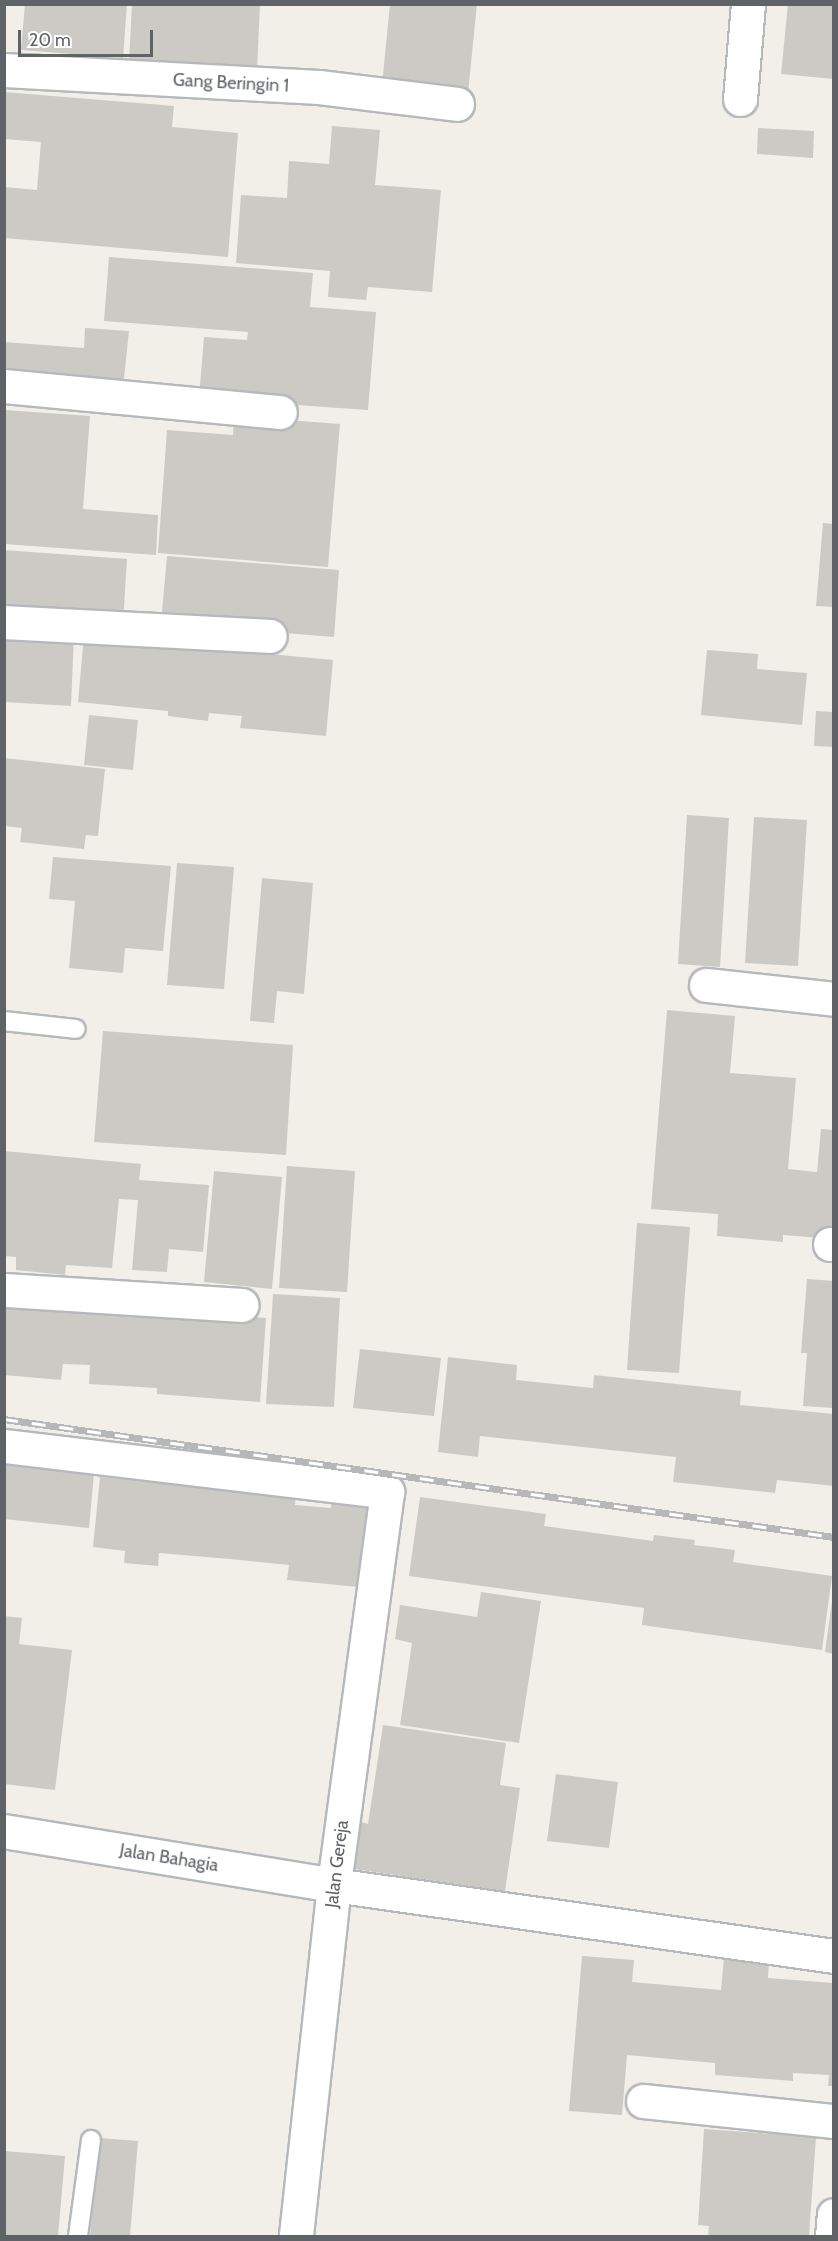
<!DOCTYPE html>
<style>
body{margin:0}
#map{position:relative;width:838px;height:2241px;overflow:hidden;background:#f1efe8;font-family:Cabin,sans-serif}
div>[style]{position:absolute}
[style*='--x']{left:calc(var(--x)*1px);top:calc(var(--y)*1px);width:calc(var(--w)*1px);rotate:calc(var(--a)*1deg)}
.building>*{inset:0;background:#cccac5}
.roads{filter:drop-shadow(2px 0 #b5b8bc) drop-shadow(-2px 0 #b5b8bc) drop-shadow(0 2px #b5b8bc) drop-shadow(0 -2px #b5b8bc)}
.service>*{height:18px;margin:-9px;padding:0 9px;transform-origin:9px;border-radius:9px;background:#fff}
.minor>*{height:33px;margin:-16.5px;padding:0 16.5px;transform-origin:16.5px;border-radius:16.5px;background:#fff}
.rail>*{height:7px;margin-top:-3.5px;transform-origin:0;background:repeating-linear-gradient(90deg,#fff 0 14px,#b6b7b8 0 28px);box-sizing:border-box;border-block:2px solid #b6b7b8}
span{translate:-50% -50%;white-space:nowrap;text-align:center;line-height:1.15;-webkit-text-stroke:6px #fff;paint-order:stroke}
.street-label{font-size:18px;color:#5f6368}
.frame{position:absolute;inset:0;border:6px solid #5f6368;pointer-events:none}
.scale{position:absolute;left:18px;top:30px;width:135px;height:27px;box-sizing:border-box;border:3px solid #5f6368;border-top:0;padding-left:8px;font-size:18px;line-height:21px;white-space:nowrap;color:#5f6368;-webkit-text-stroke:4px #fff;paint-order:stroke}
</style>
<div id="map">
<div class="building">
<i style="clip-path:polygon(25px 4px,127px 4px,123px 58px,21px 50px)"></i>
<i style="clip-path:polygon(132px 4px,260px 4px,257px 69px,129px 62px)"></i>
<i style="clip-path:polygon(390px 4px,477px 4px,468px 93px,382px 85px)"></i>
<i style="clip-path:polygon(788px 4px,834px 5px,834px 79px,781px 74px)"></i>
<i style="clip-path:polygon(4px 92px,174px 106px,172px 127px,238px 133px,228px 257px,4px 238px,4px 187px,37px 190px,41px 142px,4px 139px)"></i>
<i style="clip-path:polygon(332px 126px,380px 130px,375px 185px,441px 190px,432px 292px,368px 287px,366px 300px,328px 297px,330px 271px,236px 263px,241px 195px,287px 198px,289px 161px,329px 164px)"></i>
<i style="clip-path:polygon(758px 128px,814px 131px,813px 158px,757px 154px)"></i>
<i style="clip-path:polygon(109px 257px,313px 273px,310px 307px,376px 312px,368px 410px,199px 398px,204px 337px,247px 340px,248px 332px,104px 321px)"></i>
<i style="clip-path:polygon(85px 328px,129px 331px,123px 388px,4px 378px,4px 342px,84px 348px)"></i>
<i style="clip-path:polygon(4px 410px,90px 416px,83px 509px,158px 515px,156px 555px,4px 544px)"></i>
<i style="clip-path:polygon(234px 416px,340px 424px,328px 567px,158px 553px,167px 430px,233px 435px)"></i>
<i style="clip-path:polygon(823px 523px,834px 524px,834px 607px,816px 606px)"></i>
<i style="clip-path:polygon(4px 550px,127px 559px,123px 624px,4px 616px)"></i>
<i style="clip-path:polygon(167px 556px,339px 570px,334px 637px,161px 623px)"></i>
<i style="clip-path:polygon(4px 631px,74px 635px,71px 706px,4px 702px)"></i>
<i style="clip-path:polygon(84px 636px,333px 660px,326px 736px,240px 728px,242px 716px,209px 713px,208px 721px,168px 716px,168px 711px,78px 702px)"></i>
<i style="clip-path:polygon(707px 650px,758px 654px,757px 669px,807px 673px,802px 725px,701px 715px)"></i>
<i style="clip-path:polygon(816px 711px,834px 712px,834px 747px,814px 746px)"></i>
<i style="clip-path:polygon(89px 715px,138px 720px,133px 770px,84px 765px)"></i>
<i style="clip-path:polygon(4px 758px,105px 769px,98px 836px,86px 835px,84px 849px,20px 842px,22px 828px,4px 826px)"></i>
<i style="clip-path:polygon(687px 815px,729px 818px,720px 967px,678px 964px)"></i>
<i style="clip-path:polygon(754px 817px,807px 820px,798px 966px,745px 963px)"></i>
<i style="clip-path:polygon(53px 857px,171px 866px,163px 951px,125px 948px,123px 973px,69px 968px,75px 901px,49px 899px)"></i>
<i style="clip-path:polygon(177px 863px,234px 867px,224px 989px,167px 985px)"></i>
<i style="clip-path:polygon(262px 878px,313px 883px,304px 994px,277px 991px,274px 1023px,250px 1021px)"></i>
<i style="clip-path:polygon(667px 1010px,735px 1016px,730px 1073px,796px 1078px,788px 1169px,817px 1172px,821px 1129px,834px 1130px,834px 1239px,783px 1235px,783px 1242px,717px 1236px,718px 1214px,651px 1209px)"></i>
<i style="clip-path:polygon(103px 1031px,293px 1045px,286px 1155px,94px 1142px)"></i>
<i style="clip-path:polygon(4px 1151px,141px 1164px,139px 1180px,209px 1185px,203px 1252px,169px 1249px,167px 1272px,132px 1270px,138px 1200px,119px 1199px,112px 1268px,66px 1265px,65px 1275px,16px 1270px,16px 1257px,4px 1256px)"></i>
<i style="clip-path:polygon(287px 1166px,355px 1171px,347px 1292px,279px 1288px)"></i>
<i style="clip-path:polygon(214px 1171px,282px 1177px,272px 1289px,204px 1282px)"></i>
<i style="clip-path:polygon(637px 1223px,690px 1227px,679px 1373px,627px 1370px)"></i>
<i style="clip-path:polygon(807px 1279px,834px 1281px,833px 1408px,803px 1406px,807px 1353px,801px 1353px)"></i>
<i style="clip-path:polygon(273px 1294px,340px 1298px,334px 1407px,266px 1404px)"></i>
<i style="clip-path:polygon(4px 1299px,266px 1318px,260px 1402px,157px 1394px,157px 1388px,89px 1384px,90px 1365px,63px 1364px,61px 1380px,4px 1375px)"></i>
<i style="clip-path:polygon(360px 1349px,441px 1358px,434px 1416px,353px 1408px)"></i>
<i style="clip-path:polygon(448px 1357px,517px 1365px,516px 1380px,593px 1388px,594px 1375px,741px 1391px,740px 1405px,834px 1414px,834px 1486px,777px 1480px,775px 1493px,673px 1482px,676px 1457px,480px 1436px,478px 1457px,438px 1452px)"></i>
<i style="clip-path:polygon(4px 1463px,94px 1473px,89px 1528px,4px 1519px)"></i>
<i style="clip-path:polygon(133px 1466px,168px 1469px,166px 1482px,296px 1494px,295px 1505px,331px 1508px,332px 1496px,376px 1500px,368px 1588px,287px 1580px,289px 1565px,230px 1559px,159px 1553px,158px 1566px,124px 1563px,125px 1551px,93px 1547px,100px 1477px,132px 1480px)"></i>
<i style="clip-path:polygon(420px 1497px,546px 1514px,544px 1526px,653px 1541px,654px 1535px,695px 1540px,694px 1545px,735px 1550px,733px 1562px,832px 1576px,822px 1650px,642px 1625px,644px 1608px,409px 1576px)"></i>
<i style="clip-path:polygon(481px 1592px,541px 1601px,519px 1743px,400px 1725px,412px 1643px,395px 1639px,400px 1605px,477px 1617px)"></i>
<i style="clip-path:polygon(832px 1601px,834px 1601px,834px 1654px,825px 1652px)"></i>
<i style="clip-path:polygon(4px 1616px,22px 1618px,19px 1644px,72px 1650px,55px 1790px,4px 1784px)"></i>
<i style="clip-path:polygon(383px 1725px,506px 1743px,500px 1785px,520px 1788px,505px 1891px,354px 1869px,361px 1822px,368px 1824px)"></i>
<i style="clip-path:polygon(556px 1774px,618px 1782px,609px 1848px,547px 1841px)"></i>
<i style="clip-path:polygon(582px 1956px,634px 1960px,632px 1982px,721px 1990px,724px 1958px,769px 1962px,768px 1978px,834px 1983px,834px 2086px,828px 2086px,829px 2075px,793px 2073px,793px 2081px,715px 2075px,715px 2063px,627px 2055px,622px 2115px,569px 2111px)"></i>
<i style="clip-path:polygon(704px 2129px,816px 2137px,809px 2236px,708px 2236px,709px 2226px,698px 2225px)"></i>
<i style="clip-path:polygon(99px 2138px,138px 2141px,130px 2236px,90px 2236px)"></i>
<i style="clip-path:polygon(5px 2151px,65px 2156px,58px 2236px,5px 2236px)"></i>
</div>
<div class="roads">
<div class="service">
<i style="--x:4;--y:1021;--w:72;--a:6.3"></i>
<i style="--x:78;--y:2236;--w:97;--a:-82.3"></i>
</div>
<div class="minor">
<i style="--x:4;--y:70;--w:315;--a:3.1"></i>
<i style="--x:319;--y:87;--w:139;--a:7"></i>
<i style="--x:740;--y:99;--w:95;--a:-85.2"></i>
<i style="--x:4;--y:386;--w:277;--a:5.4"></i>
<i style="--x:4;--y:622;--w:266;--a:3"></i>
<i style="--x:706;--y:985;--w:129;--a:6.2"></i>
<i style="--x:830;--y:1244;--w:4;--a:0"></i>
<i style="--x:4;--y:1290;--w:238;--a:3.6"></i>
<i style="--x:4;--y:1446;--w:386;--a:6.8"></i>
<i style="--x:387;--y:1492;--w:397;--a:97.7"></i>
<i style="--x:334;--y:1885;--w:353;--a:96.2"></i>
<i style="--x:4;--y:1831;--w:334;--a:9.3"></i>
<i style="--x:334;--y:1885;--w:505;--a:8.08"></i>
<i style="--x:643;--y:2101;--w:192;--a:6"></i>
<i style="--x:832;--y:2236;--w:21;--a:-85"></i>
</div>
</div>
<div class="rail">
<i style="--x:4;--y:1419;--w:838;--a:8.09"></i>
</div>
<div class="street-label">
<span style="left:231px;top:83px;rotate:3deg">Gang Beringin 1</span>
<span style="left:169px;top:1858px;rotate:9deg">Jalan Bahagia</span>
<span style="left:337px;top:1864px;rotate:-83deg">Jalan Gereja</span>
</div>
<div class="frame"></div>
<div class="scale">20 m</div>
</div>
